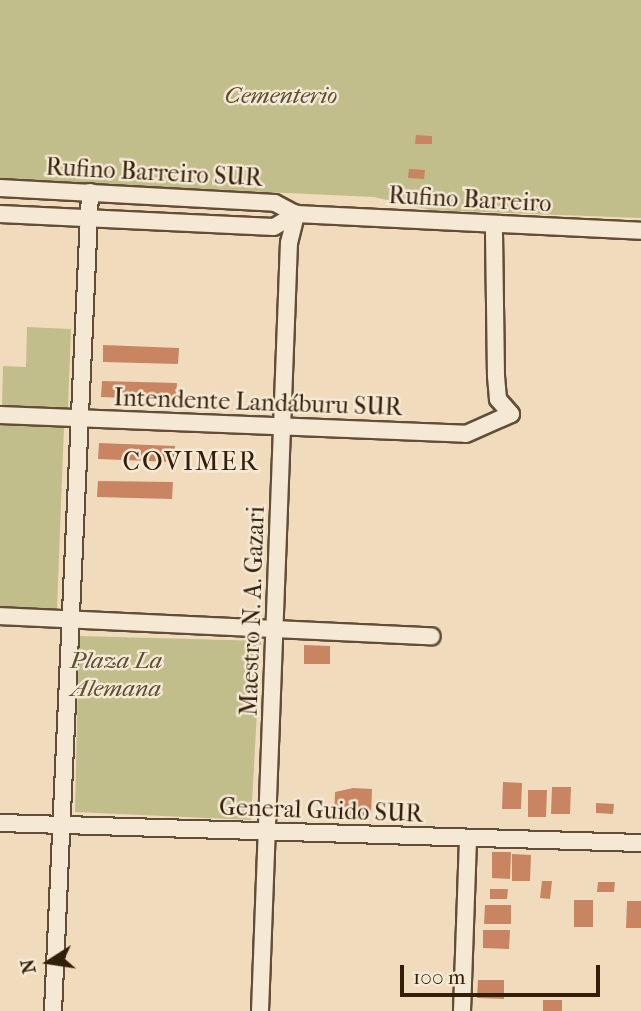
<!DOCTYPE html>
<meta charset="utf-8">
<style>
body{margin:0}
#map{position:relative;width:641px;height:1011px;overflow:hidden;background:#f0dcbd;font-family:"IM FELL French Canon",serif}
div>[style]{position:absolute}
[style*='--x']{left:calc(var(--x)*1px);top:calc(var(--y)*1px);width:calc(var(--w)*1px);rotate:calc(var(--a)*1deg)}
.green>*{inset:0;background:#c1be8c}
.building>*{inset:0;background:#c98561}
.roads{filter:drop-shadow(2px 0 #624e36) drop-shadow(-2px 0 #624e36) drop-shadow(0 2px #624e36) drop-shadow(0 -2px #624e36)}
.street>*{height:16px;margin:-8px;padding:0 8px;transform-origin:8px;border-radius:8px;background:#f5e8d4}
span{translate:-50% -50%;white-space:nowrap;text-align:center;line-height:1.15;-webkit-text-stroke:5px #f5e8d4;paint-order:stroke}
.park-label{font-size:24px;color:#5e4f30;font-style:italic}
.street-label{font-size:24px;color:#331f09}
.neighbourhood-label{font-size:26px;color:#331f09;letter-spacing:2px}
.north{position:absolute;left:14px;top:927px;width:70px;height:70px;-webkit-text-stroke:5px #f5e8d4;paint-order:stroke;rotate:258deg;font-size:19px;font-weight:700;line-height:28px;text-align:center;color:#331f09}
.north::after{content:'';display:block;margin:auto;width:24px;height:32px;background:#331f09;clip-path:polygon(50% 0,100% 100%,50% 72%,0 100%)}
.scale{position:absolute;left:400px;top:965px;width:200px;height:32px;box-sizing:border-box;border:4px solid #331f09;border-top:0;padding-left:9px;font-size:21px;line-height:24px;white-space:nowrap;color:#331f09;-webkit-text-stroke:5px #f5e8d4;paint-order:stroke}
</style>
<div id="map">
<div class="green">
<i style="clip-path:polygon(0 0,641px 0,641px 218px,430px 210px,374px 197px,0 180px)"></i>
<i style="clip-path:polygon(27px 327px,71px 329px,68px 408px,2px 405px,3px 366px,26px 367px)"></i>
<i style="clip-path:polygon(0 425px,64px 427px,57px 609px,0 607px)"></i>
<i style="clip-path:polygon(79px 636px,261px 641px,251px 820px,75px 812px)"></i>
</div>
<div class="building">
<i style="clip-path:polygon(416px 135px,432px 136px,432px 144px,415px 144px)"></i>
<i style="clip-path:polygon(409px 169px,425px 170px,424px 179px,408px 178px)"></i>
<i style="clip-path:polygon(103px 345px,179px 348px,178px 364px,103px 362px)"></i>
<i style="clip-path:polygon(102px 381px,177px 383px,176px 400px,101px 397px)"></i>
<i style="clip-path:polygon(99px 443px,175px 446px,174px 462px,98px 459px)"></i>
<i style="clip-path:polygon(98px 481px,173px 482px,172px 499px,97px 497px)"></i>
<i style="clip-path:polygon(304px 645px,330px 646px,330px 664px,304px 664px)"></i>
<i style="clip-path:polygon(503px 782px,522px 783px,521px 809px,502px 809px)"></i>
<i style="clip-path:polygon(552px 787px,571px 787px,570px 814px,551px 814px)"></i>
<i style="clip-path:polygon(353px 788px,372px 789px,371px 815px,334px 819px,335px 792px)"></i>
<i style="clip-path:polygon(528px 790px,547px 790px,546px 817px,528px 817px)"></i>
<i style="clip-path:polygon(596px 803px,614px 804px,613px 814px,596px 813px)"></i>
<i style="clip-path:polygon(492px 852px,511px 852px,510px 879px,492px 878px)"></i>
<i style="clip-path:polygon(512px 854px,531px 855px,530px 881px,512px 881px)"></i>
<i style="clip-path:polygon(542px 881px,552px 881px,550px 899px,540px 898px)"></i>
<i style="clip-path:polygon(598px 882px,615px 882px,614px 892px,597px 892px)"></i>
<i style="clip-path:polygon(490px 889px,508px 889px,507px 899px,490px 899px)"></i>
<i style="clip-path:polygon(574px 900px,593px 900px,593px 927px,574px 927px)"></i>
<i style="clip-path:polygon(627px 901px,641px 901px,641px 928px,626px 928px)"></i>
<i style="clip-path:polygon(485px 905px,511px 905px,511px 924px,484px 924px)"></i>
<i style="clip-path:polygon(483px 930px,510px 930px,509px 949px,483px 948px)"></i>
<i style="clip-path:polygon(478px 980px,504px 980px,504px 999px,477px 998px)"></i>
<i style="clip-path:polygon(543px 1000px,562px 1000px,562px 1011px,543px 1011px)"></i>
</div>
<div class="roads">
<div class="street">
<i style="--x:0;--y:188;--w:275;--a:3.1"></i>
<i style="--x:275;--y:203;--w:24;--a:28"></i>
<i style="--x:296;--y:214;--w:345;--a:2.8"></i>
<i style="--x:0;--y:214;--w:274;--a:2.7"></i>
<i style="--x:274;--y:227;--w:26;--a:-31"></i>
<i style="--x:0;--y:415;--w:466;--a:2.3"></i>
<i style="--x:466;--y:434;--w:49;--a:-24"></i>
<i style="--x:511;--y:414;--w:20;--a:-131"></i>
<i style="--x:498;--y:399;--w:23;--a:-95"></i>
<i style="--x:496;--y:376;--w:152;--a:-90.8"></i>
<i style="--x:0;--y:616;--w:432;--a:2.7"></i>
<i style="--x:0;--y:823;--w:641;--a:1.79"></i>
<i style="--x:53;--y:1011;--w:820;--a:-87.41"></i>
<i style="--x:260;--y:1011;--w:769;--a:-87.84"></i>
<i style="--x:289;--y:243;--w:30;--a:-76"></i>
<i style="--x:462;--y:1011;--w:173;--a:-88"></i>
</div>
</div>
<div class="park-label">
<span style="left:281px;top:96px">Cementerio</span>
<span style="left:116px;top:675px">Plaza La<br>Alemana</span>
</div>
<div class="street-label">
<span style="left:154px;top:173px;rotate:3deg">Rufino Barreiro SUR</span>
<span style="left:470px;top:200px;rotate:3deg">Rufino Barreiro</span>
<span style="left:258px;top:403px;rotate:2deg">Intendente Landáburu SUR</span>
<span style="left:253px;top:611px;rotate:-88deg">Maestro N. A. Gazari</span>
<span style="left:321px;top:811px;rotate:2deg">General Guido SUR</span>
</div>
<div class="neighbourhood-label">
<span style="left:191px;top:462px">COVIMER</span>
</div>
<div class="north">N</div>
<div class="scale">100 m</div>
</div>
